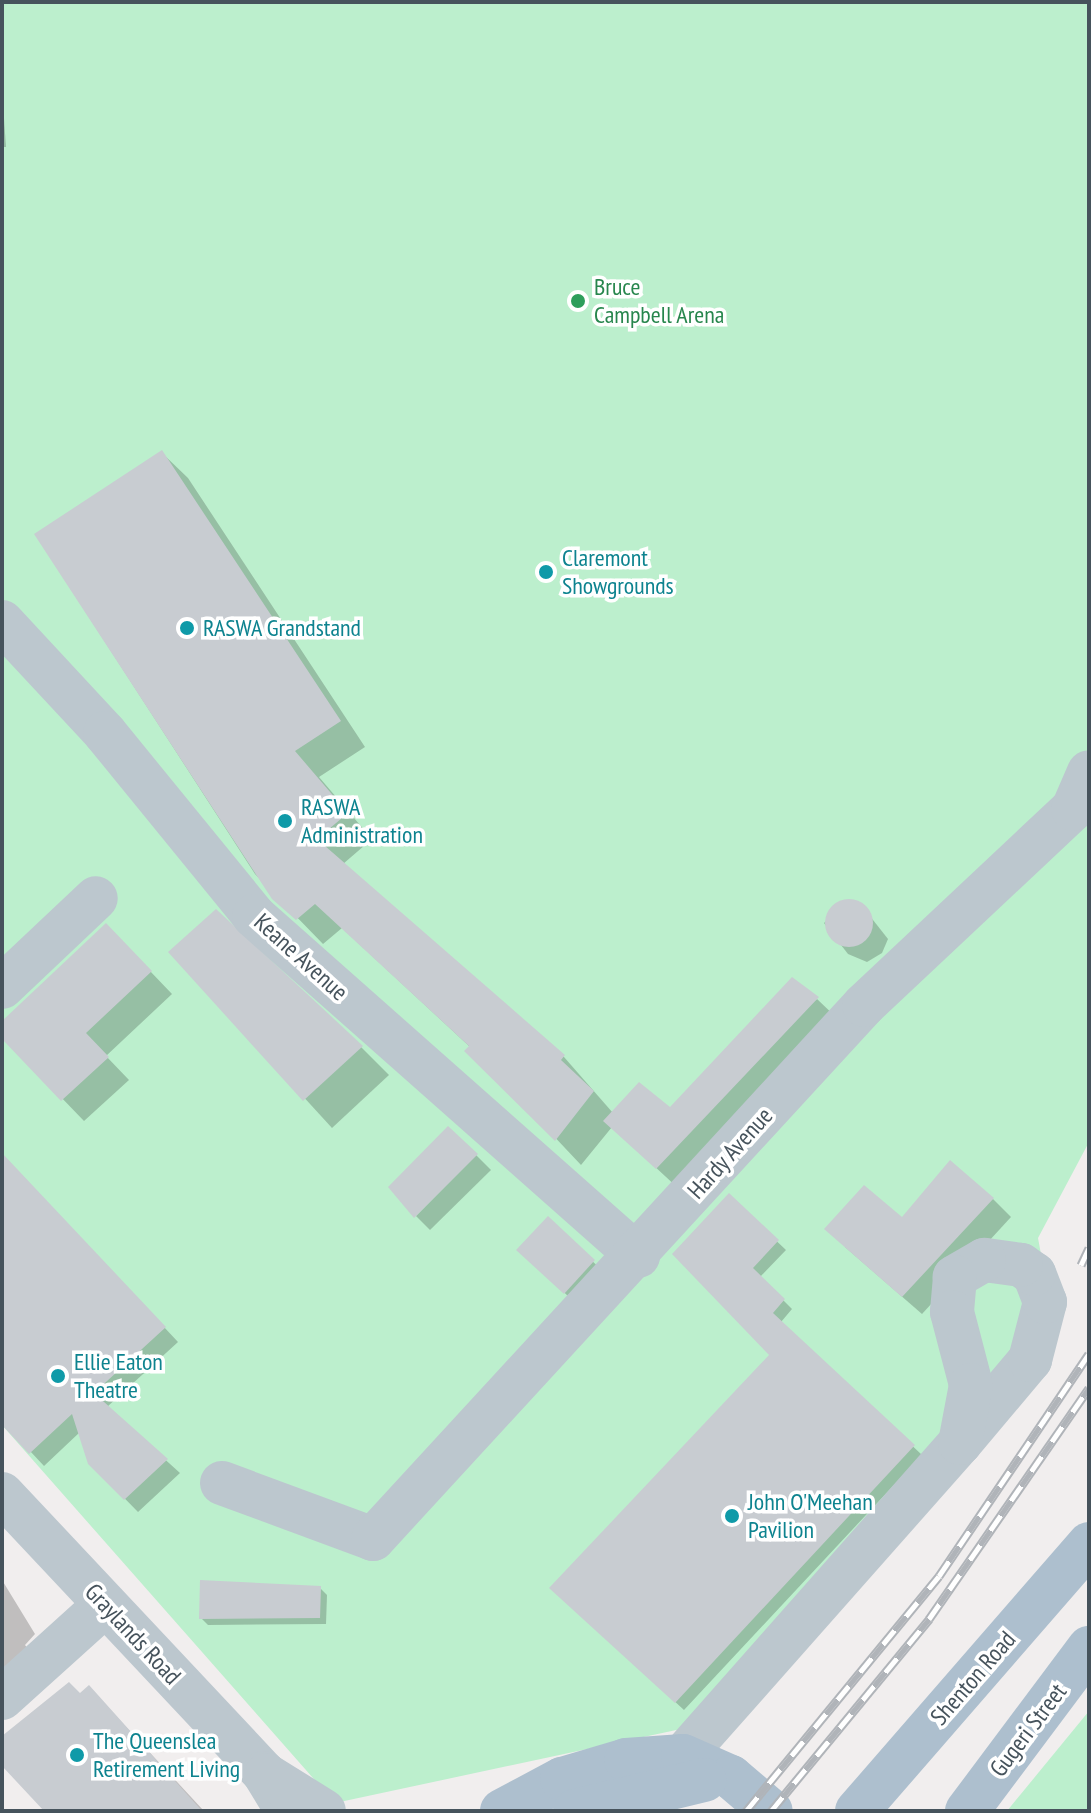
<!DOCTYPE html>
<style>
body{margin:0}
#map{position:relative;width:1091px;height:1813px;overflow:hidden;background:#f1eeee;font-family:"PT Sans Narrow",sans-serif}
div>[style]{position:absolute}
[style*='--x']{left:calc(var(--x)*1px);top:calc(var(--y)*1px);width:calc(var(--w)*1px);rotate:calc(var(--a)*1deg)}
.green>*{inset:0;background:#bcefcd}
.shadow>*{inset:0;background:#0003}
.building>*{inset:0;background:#c8ccd1}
.round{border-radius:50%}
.minor>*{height:44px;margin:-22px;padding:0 22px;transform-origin:22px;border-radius:22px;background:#bcc7ce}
.major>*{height:44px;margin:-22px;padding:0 22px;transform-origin:22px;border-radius:22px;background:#adbfce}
.rail>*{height:9px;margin-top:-4.5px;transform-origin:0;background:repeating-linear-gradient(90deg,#fff 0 18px,#b0b4b9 0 36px);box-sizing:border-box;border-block:2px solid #b0b4b9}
.dots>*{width:22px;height:22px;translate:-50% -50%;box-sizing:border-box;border:4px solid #fff;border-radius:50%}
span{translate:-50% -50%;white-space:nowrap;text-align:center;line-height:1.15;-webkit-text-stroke:7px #fff;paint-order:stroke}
.leisure-label{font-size:24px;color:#27864d}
.left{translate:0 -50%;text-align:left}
.culture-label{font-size:24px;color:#0d838f}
.street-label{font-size:24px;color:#46535c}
.frame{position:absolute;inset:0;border:4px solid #46535c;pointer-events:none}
</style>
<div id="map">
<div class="green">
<i style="clip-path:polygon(2px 2px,1089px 2px,1089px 1142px,1038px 1238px,1054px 1325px,709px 1723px,335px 1803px,2px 1425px)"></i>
<i style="clip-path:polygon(1089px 1711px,1089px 1811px,1007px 1811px)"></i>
</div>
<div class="shadow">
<i style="clip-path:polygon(2px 90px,6px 147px,2px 147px)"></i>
<i style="clip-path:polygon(162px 453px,188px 478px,365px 747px,319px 777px,372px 839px,343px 864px,564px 1057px,613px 1113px,670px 1110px,817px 999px,839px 1020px,679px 1189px,612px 1127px,581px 1165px,470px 1047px,342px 928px,323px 944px,255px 874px,36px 535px)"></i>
<i style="clip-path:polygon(848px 901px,862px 906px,888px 939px,882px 953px,867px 962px,848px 954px,824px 923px)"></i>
<i style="clip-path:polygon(127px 947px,172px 994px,106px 1056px,129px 1080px,84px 1121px,2px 1036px,2px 1024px)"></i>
<i style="clip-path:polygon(171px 952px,361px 1047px,389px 1075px,332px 1128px)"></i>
<i style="clip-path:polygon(2px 1154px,178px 1342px,107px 1407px,180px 1473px,138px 1512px,90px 1463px,80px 1432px,44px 1466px,2px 1421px)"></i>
<i style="clip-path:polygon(476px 1155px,491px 1170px,430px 1230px,416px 1216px)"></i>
<i style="clip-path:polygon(729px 1196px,786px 1250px,760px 1277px,792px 1309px,781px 1322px,922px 1455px,684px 1710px,560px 1596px,771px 1355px)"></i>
<i style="clip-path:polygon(993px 1199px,1011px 1217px,922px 1314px,845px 1247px,902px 1220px)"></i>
<i style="clip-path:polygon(548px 1219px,608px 1276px,580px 1307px,533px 1264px)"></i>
<i style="clip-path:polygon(2px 1580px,35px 1634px,25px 1645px,33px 1655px,2px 1684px)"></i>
<i style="clip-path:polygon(320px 1588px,327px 1595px,326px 1624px,208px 1625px,201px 1618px)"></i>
<i style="clip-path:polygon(68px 1684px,80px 1696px,89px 1687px,204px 1811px,47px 1811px,2px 1763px,2px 1738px)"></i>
</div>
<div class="building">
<i style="clip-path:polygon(162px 450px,341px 721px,295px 751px,348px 813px,317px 839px,565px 1055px,561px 1060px,594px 1091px,555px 1141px,464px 1051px,469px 1046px,315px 904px,296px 920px,272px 899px,34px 534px)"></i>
<i class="round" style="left:825px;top:899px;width:48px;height:48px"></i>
<i style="clip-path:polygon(216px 909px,363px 1046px,303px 1101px,168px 952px)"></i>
<i style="clip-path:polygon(106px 923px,152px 971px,86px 1033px,109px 1057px,61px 1101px,2px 1039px,2px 1021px)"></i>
<i style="clip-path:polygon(792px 977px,819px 997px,656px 1169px,603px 1121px,639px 1082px,670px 1107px)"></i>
<i style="clip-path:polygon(448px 1126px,478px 1154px,414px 1218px,388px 1187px)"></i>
<i style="clip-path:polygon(2px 1153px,166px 1327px,94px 1393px,168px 1459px,124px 1500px,88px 1464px,72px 1414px,29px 1454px,2px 1425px)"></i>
<i style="clip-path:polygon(950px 1160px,994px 1198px,902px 1297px,824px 1229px,864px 1185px,902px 1217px)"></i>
<i style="clip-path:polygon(729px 1193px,779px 1240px,753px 1268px,785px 1299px,773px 1313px,915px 1445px,675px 1703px,549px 1588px,769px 1355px,672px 1254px)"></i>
<i style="clip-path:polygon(548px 1216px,595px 1260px,564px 1294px,516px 1250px)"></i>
<i style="clip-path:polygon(200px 1580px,321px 1586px,320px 1618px,199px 1619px)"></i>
<i style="clip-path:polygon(69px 1682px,80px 1693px,89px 1685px,202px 1811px,44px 1811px,2px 1766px,2px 1736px)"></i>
</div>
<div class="minor">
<i style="--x:2;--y:622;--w:151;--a:47.1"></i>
<i style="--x:105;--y:733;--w:236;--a:50.8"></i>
<i style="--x:254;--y:916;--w:513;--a:41.52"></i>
<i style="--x:2;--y:987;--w:129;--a:-43.4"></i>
<i style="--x:222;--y:1483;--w:161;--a:20.3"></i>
<i style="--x:373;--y:1539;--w:725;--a:-47.4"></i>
<i style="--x:864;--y:1005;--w:287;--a:-43.2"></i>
<i style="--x:1073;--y:809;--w:40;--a:-66.6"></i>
<i style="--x:2;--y:1494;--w:383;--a:46.8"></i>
<i style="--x:264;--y:1773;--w:44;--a:58.8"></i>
<i style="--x:2;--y:1698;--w:139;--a:-42.1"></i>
<i style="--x:683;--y:1756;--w:418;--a:-48.5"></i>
<i style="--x:960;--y:1443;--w:109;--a:-49.9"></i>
<i style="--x:1030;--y:1360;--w:60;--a:-75.5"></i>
<i style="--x:1045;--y:1302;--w:30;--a:-111"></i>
<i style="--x:1034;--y:1274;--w:16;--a:-145"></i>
<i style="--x:1021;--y:1265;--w:37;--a:-172"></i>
<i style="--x:984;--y:1260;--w:34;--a:150"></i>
<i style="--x:955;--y:1277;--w:35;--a:95"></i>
<i style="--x:952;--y:1312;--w:75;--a:75.4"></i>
<i style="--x:971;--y:1385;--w:59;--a:100.7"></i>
<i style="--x:266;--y:1775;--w:68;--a:31.8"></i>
</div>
<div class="major">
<i style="--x:502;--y:1811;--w:68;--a:-28.1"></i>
<i style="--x:562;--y:1779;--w:67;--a:-16.5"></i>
<i style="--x:626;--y:1760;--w:57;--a:-4"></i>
<i style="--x:683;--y:1756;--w:52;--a:23.6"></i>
<i style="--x:731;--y:1777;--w:52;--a:40.4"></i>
<i style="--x:575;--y:1811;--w:133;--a:-13.5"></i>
<i style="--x:857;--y:1811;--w:354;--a:-49"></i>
<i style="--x:967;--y:1811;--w:204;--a:-53.2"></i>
</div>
<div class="rail">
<i style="--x:1081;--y:1265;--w:19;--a:-65"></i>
<i style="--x:746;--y:1811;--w:304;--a:-50.6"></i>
<i style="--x:939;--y:1576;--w:268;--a:-56"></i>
<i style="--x:771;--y:1811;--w:249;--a:-50.5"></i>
<i style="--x:929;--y:1619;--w:281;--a:-55.3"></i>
</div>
<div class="dots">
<i style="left:578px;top:301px;background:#2e9e5b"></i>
<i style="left:546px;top:572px;background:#0f9aa8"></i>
<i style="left:187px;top:628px;background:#0f9aa8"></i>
<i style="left:285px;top:821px;background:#0f9aa8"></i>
<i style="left:58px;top:1376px;background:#0f9aa8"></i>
<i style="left:732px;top:1516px;background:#0f9aa8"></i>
<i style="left:77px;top:1755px;background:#0f9aa8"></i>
</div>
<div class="leisure-label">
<span class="left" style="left:594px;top:301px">Bruce<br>Campbell Arena</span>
</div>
<div class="culture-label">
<span class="left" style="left:562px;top:572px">Claremont<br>Showgrounds</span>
<span class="left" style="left:203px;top:628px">RASWA Grandstand</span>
<span class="left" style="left:301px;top:821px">RASWA<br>Administration</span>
<span class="left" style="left:74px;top:1376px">Ellie Eaton<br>Theatre</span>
<span class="left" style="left:748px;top:1516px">John O'Meehan<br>Pavilion</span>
<span class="left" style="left:93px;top:1755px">The Queenslea<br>Retirement Living</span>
</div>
<div class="street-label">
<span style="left:301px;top:957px;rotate:42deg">Keane Avenue</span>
<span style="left:730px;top:1153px;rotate:-48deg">Hardy Avenue</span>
<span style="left:133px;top:1634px;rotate:47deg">Graylands Road</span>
<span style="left:973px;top:1678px;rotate:-49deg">Shenton Road</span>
<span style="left:1028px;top:1730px;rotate:-53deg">Gugeri Street</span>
</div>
<div class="frame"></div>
</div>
